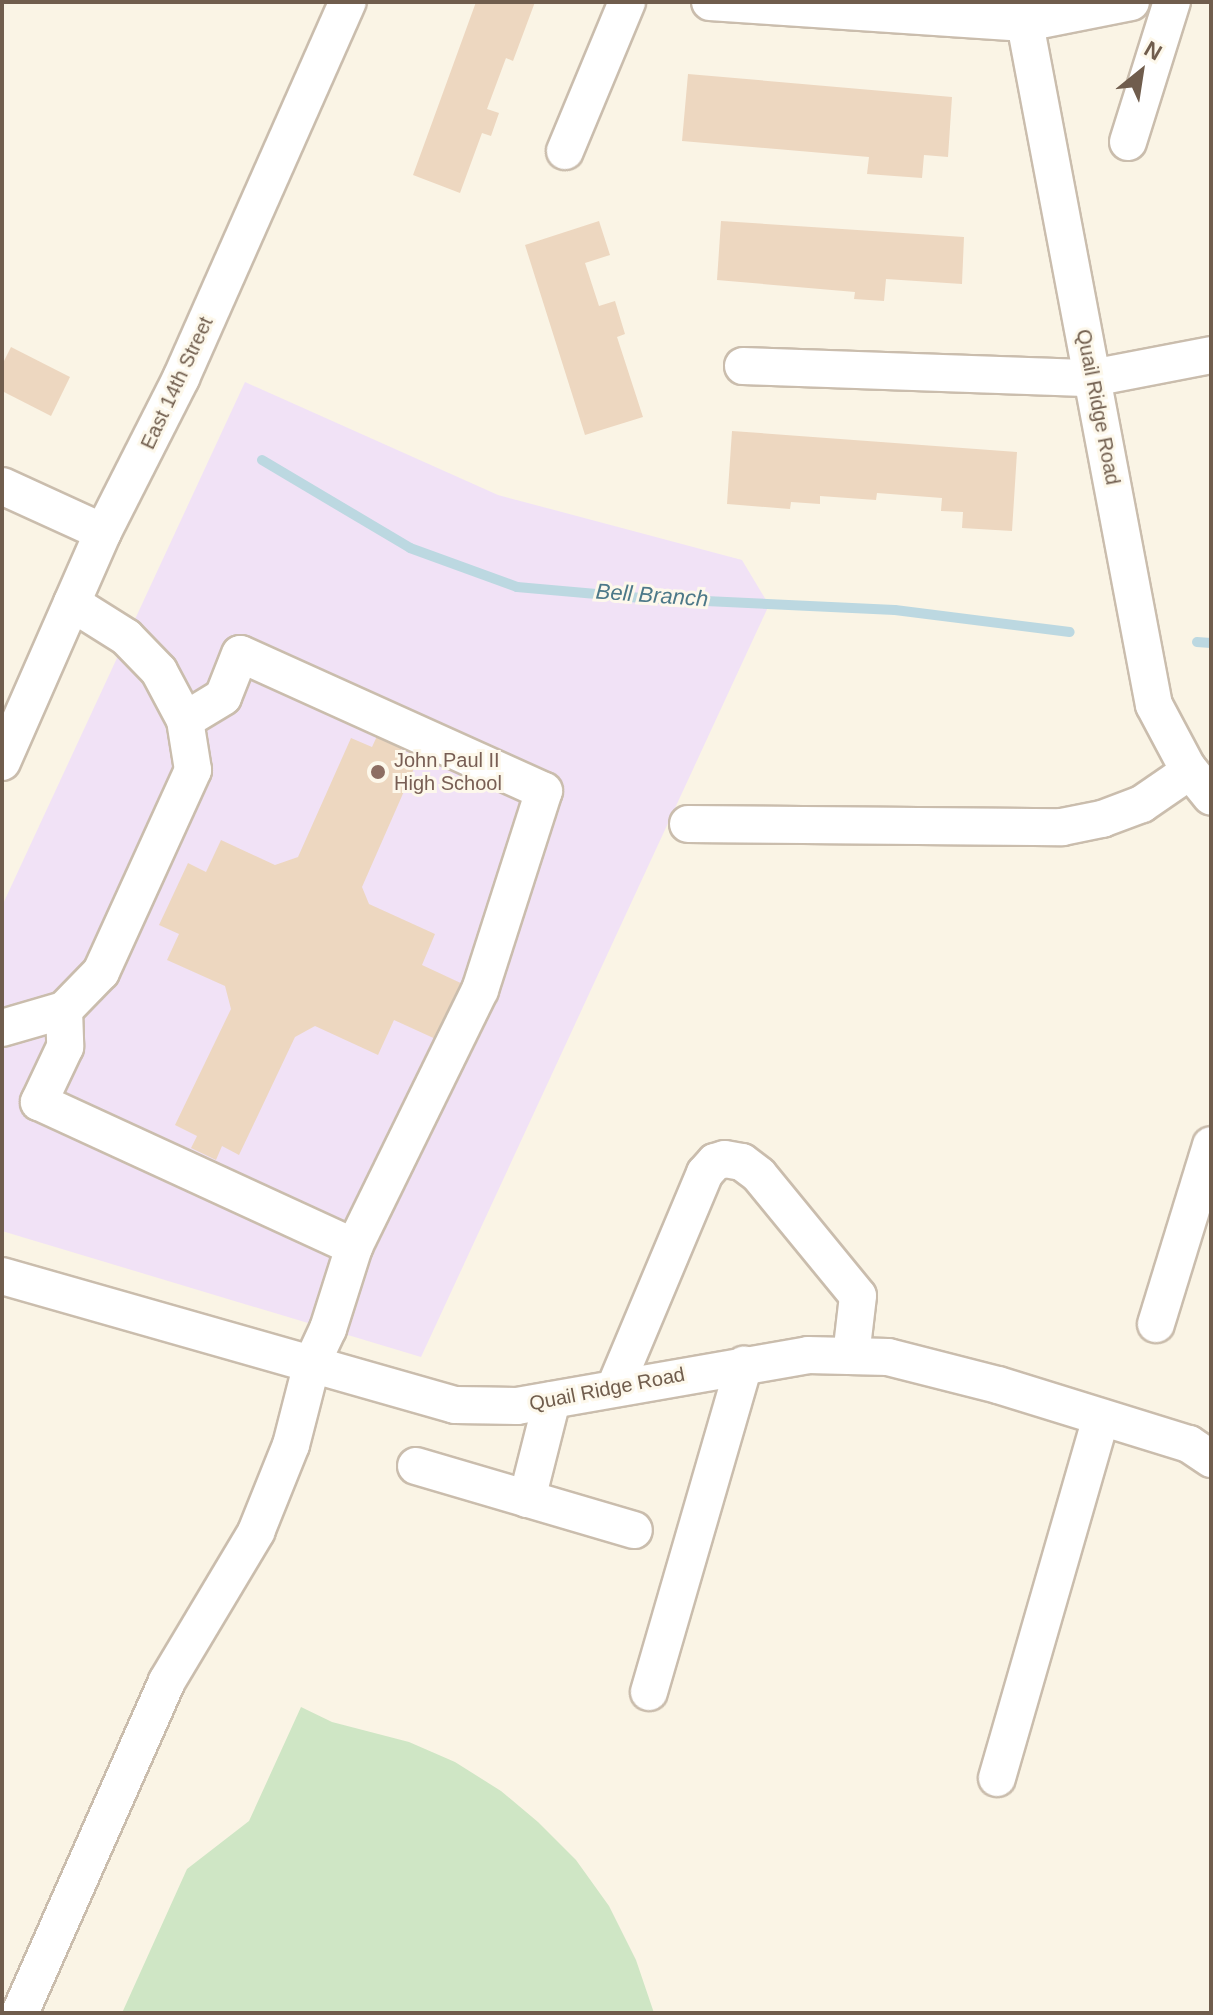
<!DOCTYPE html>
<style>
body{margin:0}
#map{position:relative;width:1213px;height:2015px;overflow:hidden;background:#faf4e5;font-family:Helvetica,sans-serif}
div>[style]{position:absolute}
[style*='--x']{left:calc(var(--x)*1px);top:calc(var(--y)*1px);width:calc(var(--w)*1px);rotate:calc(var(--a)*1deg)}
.education>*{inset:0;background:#f1e2f6}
.green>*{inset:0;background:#cfe6c5}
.stream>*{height:10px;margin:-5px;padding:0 5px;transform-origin:5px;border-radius:5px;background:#bcd8e1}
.building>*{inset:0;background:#edd7c0}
.roads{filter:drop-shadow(2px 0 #cabdad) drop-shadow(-2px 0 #cabdad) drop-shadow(0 2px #cabdad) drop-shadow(0 -2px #cabdad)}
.minor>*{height:36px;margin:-18px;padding:0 18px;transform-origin:18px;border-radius:18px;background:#fff}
.dots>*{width:22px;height:22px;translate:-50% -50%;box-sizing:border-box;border:4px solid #fdf8eb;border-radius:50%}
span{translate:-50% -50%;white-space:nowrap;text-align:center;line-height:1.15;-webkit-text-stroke:6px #fdf8eb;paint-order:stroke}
.street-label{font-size:20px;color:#705d4d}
.education-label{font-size:20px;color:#785e54}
.left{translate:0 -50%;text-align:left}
.water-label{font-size:22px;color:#4c7888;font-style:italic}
.frame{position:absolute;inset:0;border:4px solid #705d4d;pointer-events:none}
.north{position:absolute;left:1101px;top:32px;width:80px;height:80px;-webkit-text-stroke:6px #fdf8eb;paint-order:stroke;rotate:30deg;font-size:22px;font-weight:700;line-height:32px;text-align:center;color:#705d4d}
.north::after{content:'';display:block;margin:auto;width:28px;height:36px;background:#705d4d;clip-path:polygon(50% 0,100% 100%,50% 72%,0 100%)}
</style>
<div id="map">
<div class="education">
<i style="clip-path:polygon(245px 382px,498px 495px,742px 560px,769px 605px,421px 1357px,2px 1231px,2px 906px)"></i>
</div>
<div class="green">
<i style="clip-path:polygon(301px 1707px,332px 1722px,409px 1742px,455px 1762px,501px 1791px,538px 1822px,576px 1860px,609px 1906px,636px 1960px,654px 2013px,122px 2013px,187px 1869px,249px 1821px)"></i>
</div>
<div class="stream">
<i style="--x:262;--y:460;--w:172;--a:30.7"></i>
<i style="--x:410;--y:548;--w:114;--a:20"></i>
<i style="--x:517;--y:587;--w:125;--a:5"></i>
<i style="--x:642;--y:598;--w:253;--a:2.7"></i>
<i style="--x:895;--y:610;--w:176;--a:7.2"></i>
<i style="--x:1197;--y:642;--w:14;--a:4"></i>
</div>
<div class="building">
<i style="clip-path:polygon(476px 2px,535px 2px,513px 61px,506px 58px,487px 109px,499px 113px,491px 136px,482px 133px,460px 193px,413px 175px)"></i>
<i style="clip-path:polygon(688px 74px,952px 97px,948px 157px,924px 155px,922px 178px,867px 174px,869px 157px,682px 141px)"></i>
<i style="clip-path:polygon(599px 221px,610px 255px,585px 263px,599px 306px,615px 301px,625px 334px,617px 337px,643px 417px,585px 435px,525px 245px)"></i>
<i style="clip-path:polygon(721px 221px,964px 237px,962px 284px,886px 279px,884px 301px,854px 299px,855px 292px,717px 280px)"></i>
<i style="clip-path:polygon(11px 347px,70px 377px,51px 416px,2px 391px,2px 365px)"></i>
<i style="clip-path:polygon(732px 431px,1017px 452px,1012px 531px,962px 528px,963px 512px,941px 511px,942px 498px,877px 493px,876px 500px,820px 496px,820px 504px,791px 502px,790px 509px,727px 504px)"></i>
<i style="clip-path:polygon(378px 734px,403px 745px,398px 757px,416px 764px,362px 887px,369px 904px,435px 934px,422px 965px,465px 985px,440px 1041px,394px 1020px,378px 1055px,315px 1026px,295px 1037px,239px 1155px,222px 1146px,216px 1160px,191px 1148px,197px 1136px,175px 1125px,231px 1009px,225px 986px,167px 960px,179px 934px,159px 925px,188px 863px,206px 872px,221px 840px,275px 865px,298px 857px,351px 738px,372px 747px)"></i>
</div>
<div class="roads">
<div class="minor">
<i style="--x:710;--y:2;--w:316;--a:3.8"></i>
<i style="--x:1025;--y:23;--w:108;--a:-11.2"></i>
<i style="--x:1021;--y:2;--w:715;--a:79.29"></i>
<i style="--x:1154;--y:705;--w:70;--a:62"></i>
<i style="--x:1187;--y:767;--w:38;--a:51"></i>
<i style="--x:1128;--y:142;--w:147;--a:-72.6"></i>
<i style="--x:565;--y:151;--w:161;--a:-67.4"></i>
<i style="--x:743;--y:366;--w:349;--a:2"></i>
<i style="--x:1092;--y:378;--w:121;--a:-10.9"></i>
<i style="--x:2;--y:486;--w:111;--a:24.5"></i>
<i style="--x:2;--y:762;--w:251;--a:-66.3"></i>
<i style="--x:103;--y:532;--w:173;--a:-63.1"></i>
<i style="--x:181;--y:378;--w:411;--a:-66.1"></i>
<i style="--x:688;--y:824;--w:374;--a:0.5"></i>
<i style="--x:1062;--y:827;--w:41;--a:-11.3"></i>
<i style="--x:1102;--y:819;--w:43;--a:-20.6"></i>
<i style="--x:1142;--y:804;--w:58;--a:-34.5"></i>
<i style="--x:64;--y:1010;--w:37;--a:88"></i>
<i style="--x:65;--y:1047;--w:61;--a:115.3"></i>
<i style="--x:39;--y:1102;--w:347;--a:24.7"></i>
<i style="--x:354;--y:1247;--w:286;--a:-63.9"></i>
<i style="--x:480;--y:990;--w:209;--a:-72.2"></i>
<i style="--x:544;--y:791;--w:333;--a:-155.7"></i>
<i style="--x:240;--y:654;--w:46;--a:111.6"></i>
<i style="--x:223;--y:697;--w:44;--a:148.8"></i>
<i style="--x:2;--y:1028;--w:65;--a:-16.2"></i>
<i style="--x:64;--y:1010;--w:53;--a:-45.8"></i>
<i style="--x:101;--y:972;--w:222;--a:-65.5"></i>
<i style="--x:193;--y:770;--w:51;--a:-99.1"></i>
<i style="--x:185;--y:720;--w:55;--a:-118"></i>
<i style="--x:159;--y:671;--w:47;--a:-134.1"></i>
<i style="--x:126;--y:637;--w:64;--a:-147.8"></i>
<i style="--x:2;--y:1276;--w:471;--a:15.9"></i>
<i style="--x:455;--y:1405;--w:62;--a:0.9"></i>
<i style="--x:517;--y:1406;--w:295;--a:-9.9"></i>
<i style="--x:808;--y:1355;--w:80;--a:1.4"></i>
<i style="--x:888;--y:1357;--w:114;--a:14.3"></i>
<i style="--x:998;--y:1385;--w:200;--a:17.2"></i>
<i style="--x:1189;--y:1444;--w:27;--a:34"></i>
<i style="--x:1156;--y:1324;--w:187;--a:-72.9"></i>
<i style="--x:615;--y:1387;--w:232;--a:-67.2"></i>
<i style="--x:705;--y:1173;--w:15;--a:-48"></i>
<i style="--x:715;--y:1162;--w:10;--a:-17"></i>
<i style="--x:725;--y:1159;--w:17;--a:10"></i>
<i style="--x:742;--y:1162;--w:21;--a:37"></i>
<i style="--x:759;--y:1175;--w:156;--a:50.7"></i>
<i style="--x:858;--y:1296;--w:60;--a:96.7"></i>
<i style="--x:416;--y:1466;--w:227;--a:16.4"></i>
<i style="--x:527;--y:1499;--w:102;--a:-75.8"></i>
<i style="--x:649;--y:1692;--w:341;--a:-73.8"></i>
<i style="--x:997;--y:1778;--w:375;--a:-73.9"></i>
<i style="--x:20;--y:2013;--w:363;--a:-66.1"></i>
<i style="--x:167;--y:1681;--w:174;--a:-59.1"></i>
<i style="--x:256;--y:1532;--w:94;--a:-68.1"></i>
<i style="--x:291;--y:1445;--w:85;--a:-75.6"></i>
<i style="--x:312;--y:1363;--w:38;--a:-65"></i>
<i style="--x:328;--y:1329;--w:86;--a:-72.4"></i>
</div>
</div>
<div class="dots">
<i style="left:378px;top:772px;background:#8d6e63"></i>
</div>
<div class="street-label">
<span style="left:177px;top:383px;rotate:-65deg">East 14th Street</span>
<span style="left:1098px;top:407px;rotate:79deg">Quail Ridge Road</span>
<span style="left:607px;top:1389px;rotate:-11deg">Quail Ridge Road</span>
</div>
<div class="education-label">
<span class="left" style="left:394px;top:772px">John Paul II<br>High School</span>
</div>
<div class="water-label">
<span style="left:652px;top:595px;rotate:4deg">Bell Branch</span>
</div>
<div class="frame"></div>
<div class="north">N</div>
</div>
